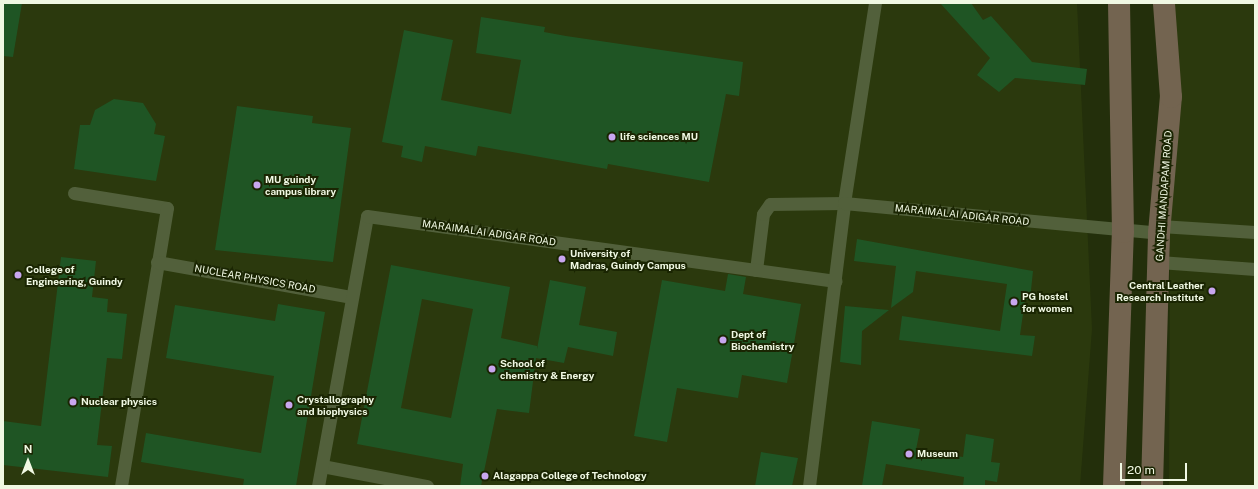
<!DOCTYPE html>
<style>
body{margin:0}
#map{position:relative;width:1258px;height:489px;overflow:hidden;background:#232f0b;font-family:"Public Sans",sans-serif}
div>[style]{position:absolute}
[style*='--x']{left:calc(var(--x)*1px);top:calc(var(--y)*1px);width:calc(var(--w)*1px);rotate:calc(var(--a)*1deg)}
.built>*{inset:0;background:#2b390d}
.building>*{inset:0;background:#1f5524}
.service>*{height:13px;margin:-6.5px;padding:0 6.5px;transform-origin:6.5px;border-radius:6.5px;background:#52603b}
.secondary>*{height:22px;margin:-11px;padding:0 11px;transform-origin:11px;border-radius:11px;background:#736450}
.dots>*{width:11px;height:11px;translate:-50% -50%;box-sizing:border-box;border:2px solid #1a2502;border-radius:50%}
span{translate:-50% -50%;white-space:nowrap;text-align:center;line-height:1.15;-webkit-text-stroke:4px #1a2502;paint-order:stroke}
.poi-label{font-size:10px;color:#f0f8e3;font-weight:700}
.left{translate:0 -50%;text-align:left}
.right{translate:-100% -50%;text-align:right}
.street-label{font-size:10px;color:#f0f8e3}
.frame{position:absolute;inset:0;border:4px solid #f0f8e3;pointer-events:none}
.north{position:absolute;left:8px;top:441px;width:40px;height:40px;-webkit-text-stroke:3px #1a2502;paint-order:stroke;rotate:0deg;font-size:11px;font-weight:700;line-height:16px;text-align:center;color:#f0f8e3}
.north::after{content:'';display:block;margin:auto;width:14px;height:18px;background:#f0f8e3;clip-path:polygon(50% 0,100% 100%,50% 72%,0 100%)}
.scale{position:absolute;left:1120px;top:463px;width:67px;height:18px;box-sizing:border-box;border:2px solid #f0f8e3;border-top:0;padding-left:5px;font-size:12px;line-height:14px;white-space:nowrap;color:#f0f8e3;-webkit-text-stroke:3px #1a2502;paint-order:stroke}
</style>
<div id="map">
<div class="built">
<i style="clip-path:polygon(3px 3px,1077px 3px,1092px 329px,1080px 486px,3px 486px)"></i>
<i style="clip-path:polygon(1171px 3px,1255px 3px,1255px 486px,1169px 486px)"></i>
</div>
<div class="building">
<i style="clip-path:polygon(3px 3px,22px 3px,13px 57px,3px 56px)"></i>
<i style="clip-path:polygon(940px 3px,971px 3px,983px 20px,991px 16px,1032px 62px,1087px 69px,1085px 85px,1015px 78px,999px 92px,977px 75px,990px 58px)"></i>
<i style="clip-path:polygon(481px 17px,545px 27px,544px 32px,566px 36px,743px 62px,739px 96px,726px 94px,709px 182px,608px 164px,607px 169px,478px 146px,476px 156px,425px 146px,422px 162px,401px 157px,403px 146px,382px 142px,404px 30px,453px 40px,441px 100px,511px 114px,521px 60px,476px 53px)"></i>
<i style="clip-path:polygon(114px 99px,143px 103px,156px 124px,154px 134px,165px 136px,156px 181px,74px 169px,80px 125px,90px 125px,95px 110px)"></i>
<i style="clip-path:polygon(237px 106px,313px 116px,312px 123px,351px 128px,333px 262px,215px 250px)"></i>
<i style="clip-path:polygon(857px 239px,1033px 271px,1030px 300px,1025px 300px,1020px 335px,1035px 336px,1032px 356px,899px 340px,902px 316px,1000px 331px,1007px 284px,916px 271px,913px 292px,891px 308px,896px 266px,854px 261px)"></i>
<i style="clip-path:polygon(61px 257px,96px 261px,92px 297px,108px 299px,107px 312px,127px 314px,122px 359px,107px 358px,97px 445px,112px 446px,108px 477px,3px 465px,3px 421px,41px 426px)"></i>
<i style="clip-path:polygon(evenodd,391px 265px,510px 287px,501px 338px,537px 346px,537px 349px,550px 280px,586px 287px,579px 325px,617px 332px,613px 356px,568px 347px,564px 363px,536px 358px,529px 413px,497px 409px,481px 486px,460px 486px,463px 464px,357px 444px,391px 265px,422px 299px,473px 309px,451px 418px,401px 408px,422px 299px)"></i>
<i style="clip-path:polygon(728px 274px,746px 277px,743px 294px,801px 304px,787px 383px,742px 375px,738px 398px,677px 388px,667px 442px,634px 436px,662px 280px,725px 291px)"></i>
<i style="clip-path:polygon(278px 304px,325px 312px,296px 486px,243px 486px,244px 479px,141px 462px,146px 433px,261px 453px,274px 376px,166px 358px,175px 305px,275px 321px)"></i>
<i style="clip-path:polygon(845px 306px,889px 310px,862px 331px,861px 365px,840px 362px)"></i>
<i style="clip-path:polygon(872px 421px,920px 429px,916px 450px,963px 457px,966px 434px,994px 439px,991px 462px,1000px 463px,997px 482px,985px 480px,985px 486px,963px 486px,964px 477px,886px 464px,882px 486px,862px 486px)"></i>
<i style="clip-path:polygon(761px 452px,798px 458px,792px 486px,755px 486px)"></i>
</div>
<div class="service">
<i style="--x:74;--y:193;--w:94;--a:9.2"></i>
<i style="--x:167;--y:208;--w:282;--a:99.4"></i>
<i style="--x:1160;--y:226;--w:95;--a:3.6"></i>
<i style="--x:157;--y:262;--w:198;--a:10.2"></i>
<i style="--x:1159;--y:262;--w:96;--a:4.2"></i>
<i style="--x:756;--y:270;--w:56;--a:-82.9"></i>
<i style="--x:763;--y:214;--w:12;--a:-55"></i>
<i style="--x:770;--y:204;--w:74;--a:-0.8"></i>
<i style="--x:844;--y:203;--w:202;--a:-81.2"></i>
<i style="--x:322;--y:466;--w:107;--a:10.8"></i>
<i style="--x:318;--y:486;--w:274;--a:-79.7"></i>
<i style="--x:367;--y:216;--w:473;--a:7.9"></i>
<i style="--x:809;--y:486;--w:285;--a:-82.9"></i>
<i style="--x:844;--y:203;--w:316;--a:5.4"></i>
</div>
<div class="secondary">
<i style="--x:1114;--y:486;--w:254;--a:-88"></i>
<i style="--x:1123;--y:232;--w:229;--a:-91"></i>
<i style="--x:1152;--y:486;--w:253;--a:-88.4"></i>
<i style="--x:1159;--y:233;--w:137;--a:-85"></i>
<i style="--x:1171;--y:97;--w:94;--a:-94.3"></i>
</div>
<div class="dots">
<i style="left:612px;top:137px;background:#c8a6ef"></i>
<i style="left:257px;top:185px;background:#c8a6ef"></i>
<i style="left:562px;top:259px;background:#c8a6ef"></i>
<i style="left:18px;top:275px;background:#c8a6ef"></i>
<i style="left:1212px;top:291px;background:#c8a6ef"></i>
<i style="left:1014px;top:302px;background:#c8a6ef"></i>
<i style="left:723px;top:340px;background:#c8a6ef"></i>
<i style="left:492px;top:369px;background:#c8a6ef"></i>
<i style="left:73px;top:402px;background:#c8a6ef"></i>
<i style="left:289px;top:405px;background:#c8a6ef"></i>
<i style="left:909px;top:454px;background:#c8a6ef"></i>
<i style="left:485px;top:476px;background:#c8a6ef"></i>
</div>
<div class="poi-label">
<span class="left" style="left:620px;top:137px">life sciences MU</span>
<span class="left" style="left:265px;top:185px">MU guindy<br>campus library</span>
<span class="left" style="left:570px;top:259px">University of<br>Madras, Guindy Campus</span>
<span class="left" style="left:26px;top:275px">College of<br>Engineering, Guindy</span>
<span class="right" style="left:1204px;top:291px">Central Leather<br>Research Institute</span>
<span class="left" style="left:1022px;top:302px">PG hostel<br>for women</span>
<span class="left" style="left:731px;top:340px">Dept of<br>Biochemistry</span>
<span class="left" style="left:500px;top:369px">School of<br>chemistry &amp; Energy</span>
<span class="left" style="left:297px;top:405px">Crystallography<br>and biophysics</span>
<span class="left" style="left:81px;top:402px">Nuclear physics</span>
<span class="left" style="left:917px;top:454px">Museum</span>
<span class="left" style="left:493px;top:476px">Alagappa College of Technology</span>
</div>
<div class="street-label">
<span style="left:1164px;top:196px;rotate:-86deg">GANDHI MANDAPAM ROAD</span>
<span style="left:962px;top:215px;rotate:6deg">MARAIMALAI ADIGAR ROAD</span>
<span style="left:489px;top:233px;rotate:8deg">MARAIMALAI ADIGAR ROAD</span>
<span style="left:255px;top:279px;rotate:10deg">NUCLEAR PHYSICS ROAD</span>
</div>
<div class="frame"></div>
<div class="north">N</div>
<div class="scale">20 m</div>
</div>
